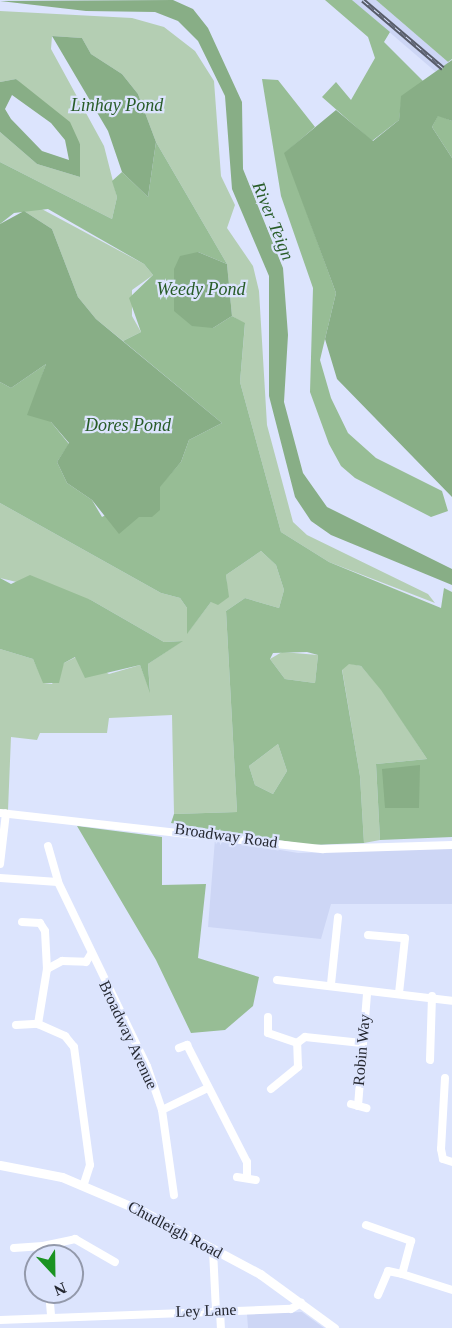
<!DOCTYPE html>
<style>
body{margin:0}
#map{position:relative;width:452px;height:1328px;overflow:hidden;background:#dce4fd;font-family:"Times New Roman",serif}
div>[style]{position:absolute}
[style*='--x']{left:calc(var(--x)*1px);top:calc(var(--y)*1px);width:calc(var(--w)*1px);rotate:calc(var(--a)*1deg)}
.built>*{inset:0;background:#cdd6f5}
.green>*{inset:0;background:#b4ceb3}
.forest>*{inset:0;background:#97bd95}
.water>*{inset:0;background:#88ae86}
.minor>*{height:8px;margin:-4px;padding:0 4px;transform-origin:4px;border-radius:4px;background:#fff}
.major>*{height:9px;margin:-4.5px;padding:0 4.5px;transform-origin:4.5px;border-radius:4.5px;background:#fff}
.rail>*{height:4.5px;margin-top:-2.25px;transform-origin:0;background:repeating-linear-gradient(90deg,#dce4fd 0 7px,#575c69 0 14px);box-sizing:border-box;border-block:2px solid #575c69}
span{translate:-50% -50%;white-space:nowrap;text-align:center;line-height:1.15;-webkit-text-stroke:4.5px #dce4fd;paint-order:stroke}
.street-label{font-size:16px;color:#252831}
.water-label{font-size:18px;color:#285c28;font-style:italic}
.north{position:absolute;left:24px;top:1244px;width:60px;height:60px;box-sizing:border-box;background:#dce4fd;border:2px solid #9399ab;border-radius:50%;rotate:158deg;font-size:16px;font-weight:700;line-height:24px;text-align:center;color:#252831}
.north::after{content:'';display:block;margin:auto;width:21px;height:27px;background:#1a9322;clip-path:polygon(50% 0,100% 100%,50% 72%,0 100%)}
</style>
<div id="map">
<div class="built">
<i style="clip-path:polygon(352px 0,376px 0,449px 63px,437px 73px)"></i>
<i style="clip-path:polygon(215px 839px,298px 853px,452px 848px,452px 904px,331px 904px,321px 939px,208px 927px)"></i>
<i style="clip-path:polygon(302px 1312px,324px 1328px,248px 1328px,247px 1314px)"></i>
</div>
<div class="green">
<i style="clip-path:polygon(0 11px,132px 18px,164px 27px,195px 51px,214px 81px,221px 176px,235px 205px,227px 228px,253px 266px,259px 291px,267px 425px,293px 522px,307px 535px,428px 594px,435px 603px,329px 562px,281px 532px,240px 382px,245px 324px,232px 316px,227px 264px,156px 142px,138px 94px,122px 74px,91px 54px,82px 38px,52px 36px,51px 49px,104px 146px,117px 197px,112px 219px,0 162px,0 132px,37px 164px,80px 177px,80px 144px,16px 79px,0 82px)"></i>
<i style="clip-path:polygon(38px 207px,144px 264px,153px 275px,132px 290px,132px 316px,141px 332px,123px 341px,96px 319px,78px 297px,52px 229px,24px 211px)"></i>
<i style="clip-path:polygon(0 503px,161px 593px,180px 598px,187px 608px,188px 632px,211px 602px,228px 597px,226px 575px,261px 551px,276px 565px,284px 590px,279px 608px,245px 598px,226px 611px,237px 812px,174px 814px,172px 715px,109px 718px,107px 733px,40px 733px,37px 740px,11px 737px,8px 810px,0 809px,0 649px,33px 659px,44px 683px,52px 684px,64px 663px,76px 657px,109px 674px,140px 665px,150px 691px,148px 664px,182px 641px,164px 642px,91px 600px,0 578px)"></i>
<i style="clip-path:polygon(282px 652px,318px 655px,315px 683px,285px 679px,270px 659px)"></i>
<i style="clip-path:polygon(348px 663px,361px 666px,382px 690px,427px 759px,376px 764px,380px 840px,364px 843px,360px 776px,342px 669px)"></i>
<i style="clip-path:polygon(278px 744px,287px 771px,273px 794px,255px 785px,249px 766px)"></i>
</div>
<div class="forest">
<i style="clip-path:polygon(325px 0,352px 0,390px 32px,384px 42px,424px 82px,402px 96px,399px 120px,372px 141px,322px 97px,336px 82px,351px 100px,375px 58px,368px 37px)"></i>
<i style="clip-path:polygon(376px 0,452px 0,452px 59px,448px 62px)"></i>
<i style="clip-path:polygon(262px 79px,278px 80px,315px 127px,285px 153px,336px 293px,320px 360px,331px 398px,348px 433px,376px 458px,442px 491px,448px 511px,431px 517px,355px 478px,341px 466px,329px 444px,310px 392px,313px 288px,281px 196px)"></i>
<i style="clip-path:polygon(438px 115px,452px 121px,452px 158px,432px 127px)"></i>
<i style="clip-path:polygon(evenodd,156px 142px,227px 264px,198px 252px,213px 328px,232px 316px,245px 323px,240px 382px,281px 532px,329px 562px,441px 608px,444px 588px,452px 592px,452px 837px,380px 840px,376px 764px,427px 759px,381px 690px,361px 666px,349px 664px,342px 670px,360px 776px,364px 843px,310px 845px,171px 823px,174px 814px,237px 812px,226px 611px,245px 598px,279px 608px,284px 590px,276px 565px,261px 551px,226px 575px,229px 597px,218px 605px,211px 602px,187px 634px,187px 608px,180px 598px,161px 593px,0 503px,0 382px,11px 388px,46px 364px,39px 385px,51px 422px,69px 444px,57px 462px,67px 483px,92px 500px,102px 517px,159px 487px,181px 462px,189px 440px,222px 423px,123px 341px,141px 332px,129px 298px,153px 275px,144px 264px,48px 209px,14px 213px,0 224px,0 162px,112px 219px,117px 197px,112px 181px,122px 172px,148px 197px,156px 142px,307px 652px,318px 655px,315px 683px,285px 679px,270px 659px,273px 653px,307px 652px,156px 142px,278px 744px,287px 771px,273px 794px,255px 785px,249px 766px,278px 744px)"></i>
<i style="clip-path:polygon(30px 575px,91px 600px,164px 642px,183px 641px,148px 664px,150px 693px,140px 665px,85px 678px,75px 657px,64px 663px,59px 683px,43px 683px,33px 659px,0 649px,0 578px,11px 584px)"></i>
<i style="clip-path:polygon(77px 826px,162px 837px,162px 885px,206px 884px,198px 958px,259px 977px,253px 1006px,225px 1030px,191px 1033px,156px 960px)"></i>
</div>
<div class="water">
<i style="clip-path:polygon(173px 0,193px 9px,208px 28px,242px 102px,243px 169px,283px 268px,288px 335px,284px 402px,303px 473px,327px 507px,452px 569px,452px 585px,331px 535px,311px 521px,295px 497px,269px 396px,269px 276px,232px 189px,225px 96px,198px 41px,178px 21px,155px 12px,86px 11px,0 1px)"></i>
<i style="clip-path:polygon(52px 36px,82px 38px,91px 54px,122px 74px,138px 94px,156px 142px,148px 197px,122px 172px,108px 131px)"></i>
<i style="clip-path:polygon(452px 60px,452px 121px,438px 116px,432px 127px,452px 158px,452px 497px,337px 379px,325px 339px,336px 293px,284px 153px,336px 110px,373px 141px,399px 120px,401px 96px)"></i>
<i style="clip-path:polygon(evenodd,16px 79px,70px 122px,80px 144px,80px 177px,37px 164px,0 132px,0 82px,16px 79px,12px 95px,51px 123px,65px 140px,69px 160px,42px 151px,11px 119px,5px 109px,12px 95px)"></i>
<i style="clip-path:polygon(24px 211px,52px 229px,78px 297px,96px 319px,222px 423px,189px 440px,181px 462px,160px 487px,160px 510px,152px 517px,139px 517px,119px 534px,92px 500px,67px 483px,57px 462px,69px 443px,51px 422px,27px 415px,46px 364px,11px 388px,0 382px,0 224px)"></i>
<i style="clip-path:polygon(198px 252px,227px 264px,232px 316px,213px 328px,192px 326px,174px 311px,174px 269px,180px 256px)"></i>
<i style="clip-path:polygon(420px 765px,419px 808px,385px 808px,382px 769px)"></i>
</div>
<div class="minor">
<i style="--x:0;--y:813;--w:325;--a:6.4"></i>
<i style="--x:323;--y:849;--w:129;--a:-1.8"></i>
<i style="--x:48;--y:846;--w:37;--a:74"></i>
<i style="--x:58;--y:882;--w:204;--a:64.2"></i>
<i style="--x:147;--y:1066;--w:46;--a:71.2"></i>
<i style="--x:162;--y:1110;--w:86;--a:82"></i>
<i style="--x:0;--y:864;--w:51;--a:-83.3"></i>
<i style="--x:0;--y:878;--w:58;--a:3.9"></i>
<i style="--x:22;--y:922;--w:18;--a:3"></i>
<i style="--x:40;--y:923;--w:9;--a:58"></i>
<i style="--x:45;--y:931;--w:38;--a:87"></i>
<i style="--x:47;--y:969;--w:56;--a:99.3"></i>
<i style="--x:368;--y:935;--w:37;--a:5"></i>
<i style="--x:405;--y:938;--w:55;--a:96.2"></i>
<i style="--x:47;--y:969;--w:17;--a:-28"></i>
<i style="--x:62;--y:961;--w:24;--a:2"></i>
<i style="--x:86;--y:962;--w:9;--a:-58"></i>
<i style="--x:277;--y:980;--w:176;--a:6.8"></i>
<i style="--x:331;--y:984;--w:67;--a:-84"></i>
<i style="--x:268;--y:1017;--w:16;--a:90"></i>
<i style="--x:268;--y:1033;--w:31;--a:19"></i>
<i style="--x:16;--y:1025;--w:22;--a:-3"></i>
<i style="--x:38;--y:1024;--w:30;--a:24"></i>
<i style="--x:65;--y:1036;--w:14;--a:51"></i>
<i style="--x:74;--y:1047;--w:119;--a:82.3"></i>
<i style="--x:90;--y:1165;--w:22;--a:108"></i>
<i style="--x:179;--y:1048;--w:9;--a:-21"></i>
<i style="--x:187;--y:1045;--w:131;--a:62.9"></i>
<i style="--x:247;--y:1162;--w:15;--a:90"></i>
<i style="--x:430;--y:1060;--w:64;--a:-88.2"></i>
<i style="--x:445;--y:1078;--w:71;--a:93.2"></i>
<i style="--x:441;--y:1149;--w:10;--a:79"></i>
<i style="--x:443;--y:1159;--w:9;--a:18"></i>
<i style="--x:271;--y:1089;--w:35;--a:-39"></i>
<i style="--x:298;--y:1067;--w:24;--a:-92"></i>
<i style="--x:297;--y:1043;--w:10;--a:-37"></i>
<i style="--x:305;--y:1037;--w:57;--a:6"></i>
<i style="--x:351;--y:1104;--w:16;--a:15"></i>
<i style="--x:358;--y:1106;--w:112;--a:-85.4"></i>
<i style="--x:162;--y:1110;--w:51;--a:-25.6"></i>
<i style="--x:237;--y:1177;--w:19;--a:9"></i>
<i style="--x:366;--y:1225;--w:48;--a:19.6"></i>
<i style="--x:411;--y:1241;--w:34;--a:105"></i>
<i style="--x:402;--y:1274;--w:52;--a:17.7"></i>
<i style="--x:14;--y:1248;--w:29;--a:-4"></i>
<i style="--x:213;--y:1250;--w:61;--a:87.2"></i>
<i style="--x:44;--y:1256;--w:10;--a:-96"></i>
<i style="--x:43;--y:1246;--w:33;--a:-12"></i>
<i style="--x:75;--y:1239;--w:46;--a:29.9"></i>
<i style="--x:49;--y:1292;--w:24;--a:85"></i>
<i style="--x:378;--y:1295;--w:26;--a:-67"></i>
<i style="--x:388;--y:1271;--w:14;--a:12"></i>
<i style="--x:220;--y:1311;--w:17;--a:87"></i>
<i style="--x:0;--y:1320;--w:291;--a:-2.2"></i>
<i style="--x:291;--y:1309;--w:12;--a:-31"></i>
</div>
<div class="major">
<i style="--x:0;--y:1165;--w:63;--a:11"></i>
<i style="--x:62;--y:1177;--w:89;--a:23.1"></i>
<i style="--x:144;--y:1212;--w:132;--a:28.1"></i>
<i style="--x:260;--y:1274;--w:92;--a:36.1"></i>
</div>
<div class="rail">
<i style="--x:363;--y:0;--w:105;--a:40.4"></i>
</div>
<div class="street-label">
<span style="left:226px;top:836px;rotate:8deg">Broadway Road</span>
<span style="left:128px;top:1035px;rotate:65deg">Broadway Avenue</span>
<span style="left:362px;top:1050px;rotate:-85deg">Robin Way</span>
<span style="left:175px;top:1230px;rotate:28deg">Chudleigh Road</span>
<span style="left:206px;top:1311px;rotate:-2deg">Ley Lane</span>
</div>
<div class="water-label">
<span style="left:117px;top:105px">Linhay Pond</span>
<span style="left:273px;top:221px;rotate:68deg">River Teign</span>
<span style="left:201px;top:289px">Weedy Pond</span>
<span style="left:128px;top:425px">Dores Pond</span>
</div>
<div class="north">N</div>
</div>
